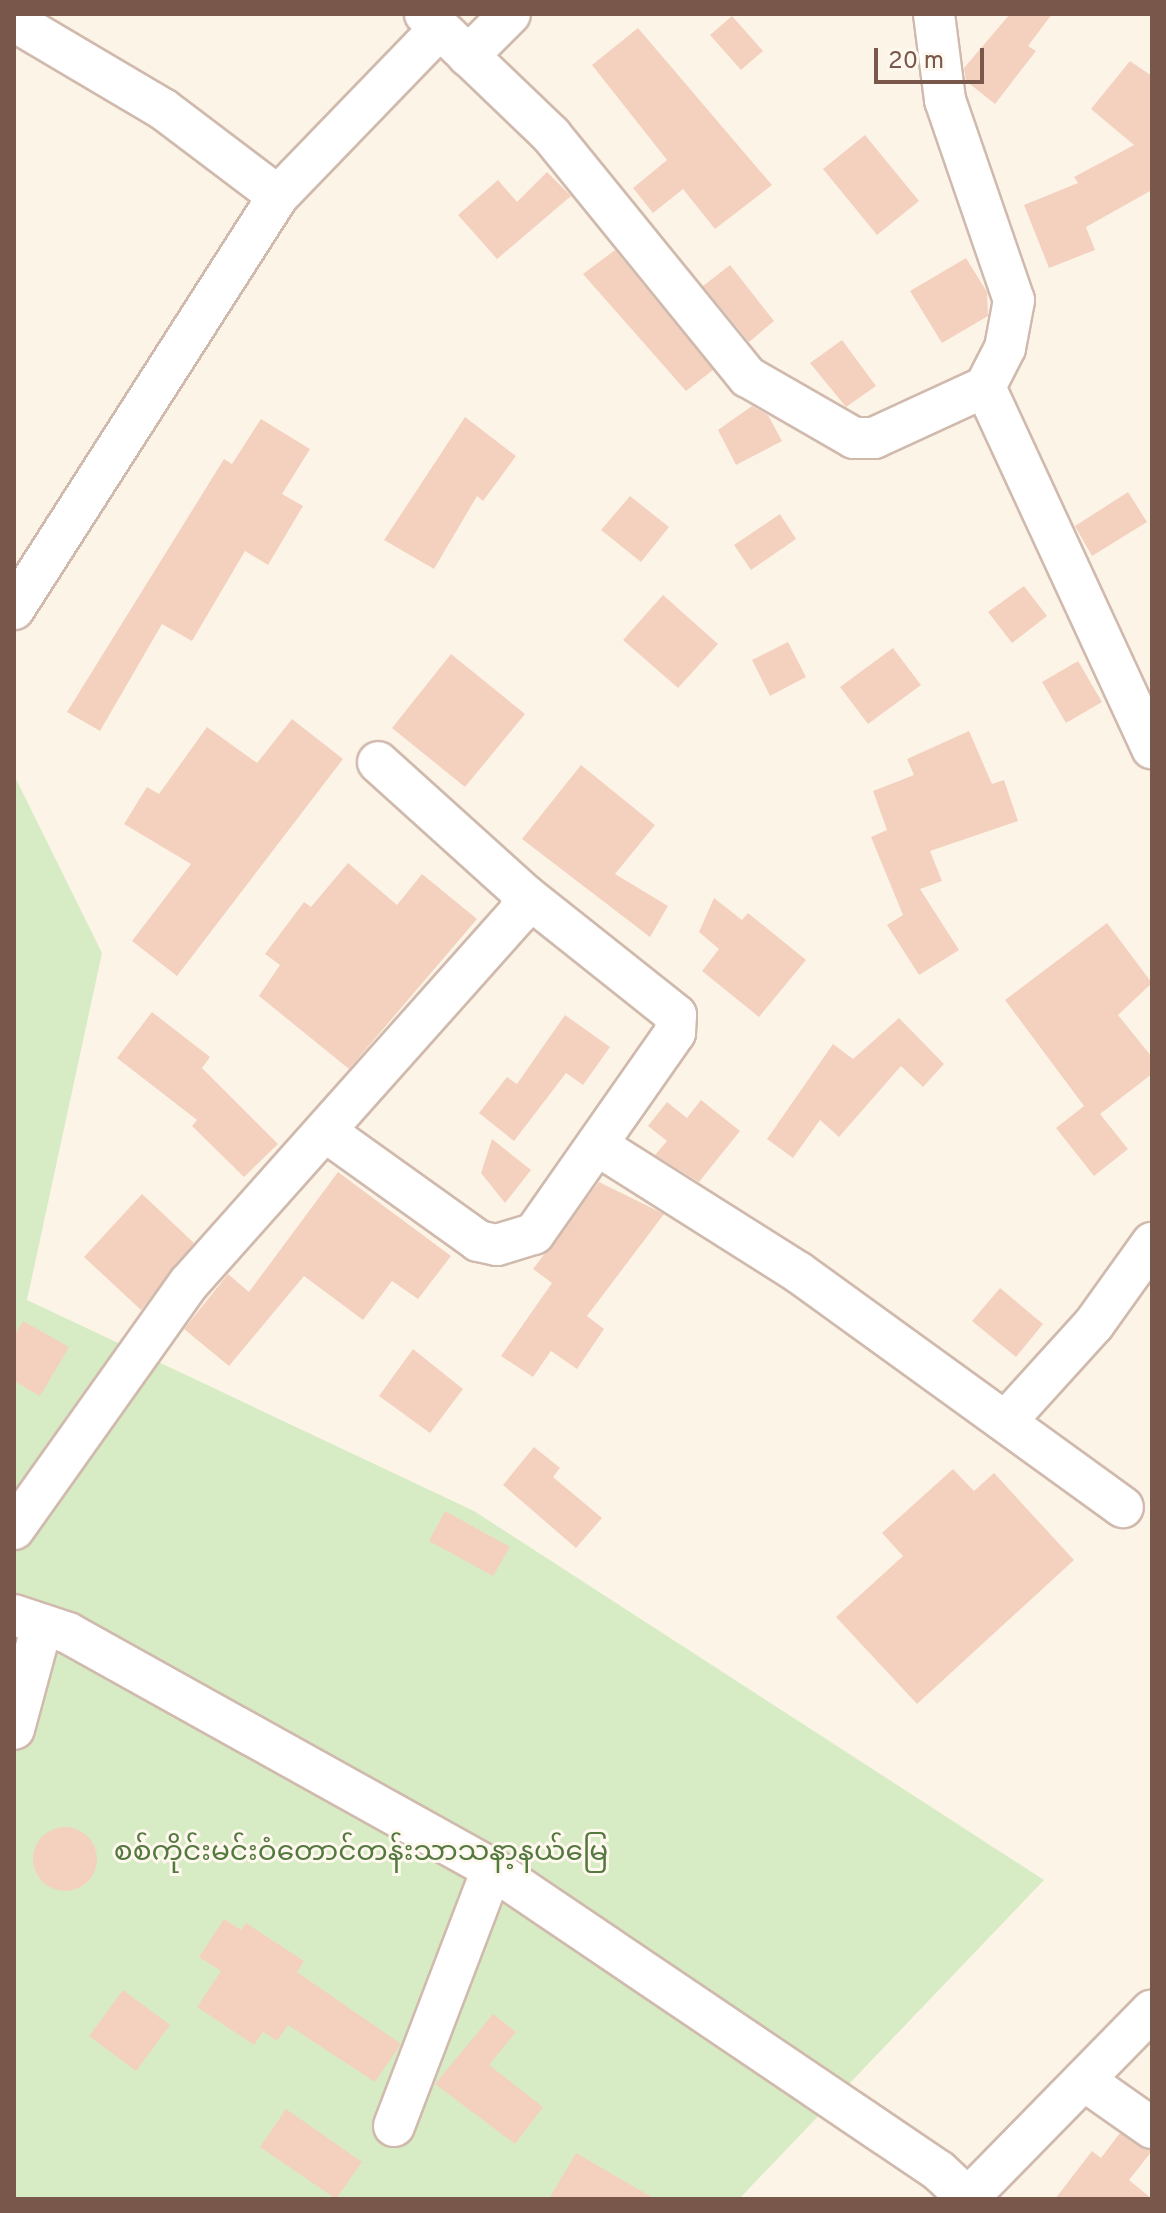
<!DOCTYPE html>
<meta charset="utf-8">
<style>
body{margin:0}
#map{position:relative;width:1166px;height:2213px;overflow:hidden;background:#fdf4e8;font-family:Overpass,"Noto Sans Myanmar",sans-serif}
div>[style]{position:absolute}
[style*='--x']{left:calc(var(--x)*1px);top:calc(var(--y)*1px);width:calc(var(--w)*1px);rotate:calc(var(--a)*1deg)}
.green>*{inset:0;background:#d7ecc5}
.building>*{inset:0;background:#f4d1bf}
.round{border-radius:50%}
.roads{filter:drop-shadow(2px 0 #d0baad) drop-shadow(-2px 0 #d0baad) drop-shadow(0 2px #d0baad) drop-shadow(0 -2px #d0baad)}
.street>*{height:40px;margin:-20px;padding:0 20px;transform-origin:20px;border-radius:20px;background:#fff}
span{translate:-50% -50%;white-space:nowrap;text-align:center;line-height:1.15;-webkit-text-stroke:6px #fff8ef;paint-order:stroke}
.park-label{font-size:28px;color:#53793f}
.frame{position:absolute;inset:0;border:16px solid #79584b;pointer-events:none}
.scale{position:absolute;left:874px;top:48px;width:110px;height:36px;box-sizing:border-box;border:4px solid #79584b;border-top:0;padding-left:10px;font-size:24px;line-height:28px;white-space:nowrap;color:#79584b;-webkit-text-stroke:6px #fff8ef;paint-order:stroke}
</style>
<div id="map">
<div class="green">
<i style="clip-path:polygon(14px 775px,102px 953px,27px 1300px,474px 1511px,1044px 1880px,739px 2199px,14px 2199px)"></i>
</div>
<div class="building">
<i style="clip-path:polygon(1010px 14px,1052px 14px,1028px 46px,1036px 51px,995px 104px,966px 81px,964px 68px)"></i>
<i style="clip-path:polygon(732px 16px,763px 51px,741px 70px,710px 35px)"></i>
<i style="clip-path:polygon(638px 28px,772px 185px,715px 229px,683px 189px,653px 213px,633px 188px,667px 160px,592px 65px)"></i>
<i style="clip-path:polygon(1130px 61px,1152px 76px,1152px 190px,1086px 227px,1095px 250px,1049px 268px,1024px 205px,1078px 183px,1074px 177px,1134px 145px,1091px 109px)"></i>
<i style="clip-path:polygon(865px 135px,919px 201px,877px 235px,823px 169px)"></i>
<i style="clip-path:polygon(547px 172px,571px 196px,497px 259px,458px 215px,498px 180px,517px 202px)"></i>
<i style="clip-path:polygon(615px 250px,713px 370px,686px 391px,583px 274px)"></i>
<i style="clip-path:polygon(966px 258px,987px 292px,988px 316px,942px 343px,910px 291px)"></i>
<i style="clip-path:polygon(730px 265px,774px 321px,749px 342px,703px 286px)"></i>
<i style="clip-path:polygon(842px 340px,876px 386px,846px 407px,810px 363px)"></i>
<i style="clip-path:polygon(752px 406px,768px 415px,782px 441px,736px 465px,718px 430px)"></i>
<i style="clip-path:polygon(465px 417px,516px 456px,483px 501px,477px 496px,434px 569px,384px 540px)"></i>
<i style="clip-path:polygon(261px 419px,310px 449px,282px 494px,303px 506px,268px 565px,245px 551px,192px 641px,162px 624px,100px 731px,67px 712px,224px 459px,232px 464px)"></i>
<i style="clip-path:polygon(1128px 492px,1147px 522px,1092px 556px,1075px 526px)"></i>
<i style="clip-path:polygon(630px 496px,669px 527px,641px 562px,601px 530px)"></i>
<i style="clip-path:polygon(780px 514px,796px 539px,751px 570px,734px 545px)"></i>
<i style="clip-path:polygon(1024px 586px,1047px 616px,1012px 643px,988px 612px)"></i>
<i style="clip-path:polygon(663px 595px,718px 644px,678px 688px,623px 640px)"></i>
<i style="clip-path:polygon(788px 642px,806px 677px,770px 696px,752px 660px)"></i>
<i style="clip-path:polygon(893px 648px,921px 685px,868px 724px,840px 687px)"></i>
<i style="clip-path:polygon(451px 654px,525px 714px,465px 787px,392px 728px)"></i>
<i style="clip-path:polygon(1078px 661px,1102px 702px,1066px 723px,1042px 682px)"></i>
<i style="clip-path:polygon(292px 719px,343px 759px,177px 976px,132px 941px,191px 864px,124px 824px,147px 787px,159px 794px,207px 727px,257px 763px)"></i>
<i style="clip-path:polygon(969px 731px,992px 784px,1004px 780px,1018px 821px,930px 851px,942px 881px,920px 889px,959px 950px,919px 975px,887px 925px,903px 915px,871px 837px,887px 830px,873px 791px,914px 775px,907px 759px)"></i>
<i style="clip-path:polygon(581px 765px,655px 825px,615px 874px,668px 906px,650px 937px,522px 839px)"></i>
<i style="clip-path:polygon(348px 863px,397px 905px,422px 874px,477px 919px,349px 1069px,259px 996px,280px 965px,265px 954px,304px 902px,311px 907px)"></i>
<i style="clip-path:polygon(714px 898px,742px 920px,748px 913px,806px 960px,759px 1017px,702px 971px,719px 949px,699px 932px)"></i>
<i style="clip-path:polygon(1107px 923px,1152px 983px,1118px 1015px,1152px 1057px,1152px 1074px,1100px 1114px,1128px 1149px,1094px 1176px,1056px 1128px,1084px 1106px,1005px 1000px)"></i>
<i style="clip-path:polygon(152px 1012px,210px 1057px,202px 1068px,278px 1144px,244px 1177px,192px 1126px,197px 1120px,117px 1058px)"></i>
<i style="clip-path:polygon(565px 1015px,610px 1047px,583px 1085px,566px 1073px,514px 1141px,479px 1113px,507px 1077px,517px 1084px)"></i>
<i style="clip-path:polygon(899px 1018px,944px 1064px,923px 1087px,901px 1066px,839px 1137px,820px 1120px,793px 1158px,767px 1139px,833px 1044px,853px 1059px)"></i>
<i style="clip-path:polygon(701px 1100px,740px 1131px,699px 1182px,655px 1155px,667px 1141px,648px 1126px,667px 1102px,687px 1118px)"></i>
<i style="clip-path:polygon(492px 1139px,531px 1170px,505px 1203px,481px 1173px)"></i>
<i style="clip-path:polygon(338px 1172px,451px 1256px,418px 1299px,392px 1281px,363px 1320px,304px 1276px,229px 1366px,184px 1329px,228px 1274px,249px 1292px)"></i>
<i style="clip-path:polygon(599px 1182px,664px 1214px,587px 1316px,604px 1329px,577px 1369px,551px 1351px,533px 1377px,501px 1356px,552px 1283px,533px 1269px)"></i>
<i style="clip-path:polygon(142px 1194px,194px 1243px,141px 1310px,84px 1257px)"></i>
<i style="clip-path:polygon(1000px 1288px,1043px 1324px,1016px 1357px,972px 1321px)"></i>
<i style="clip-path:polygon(23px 1321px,69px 1347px,40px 1396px,14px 1381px,14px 1336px)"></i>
<i style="clip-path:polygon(413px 1349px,463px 1389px,430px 1433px,379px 1396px)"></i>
<i style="clip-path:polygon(534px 1447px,560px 1468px,553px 1477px,602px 1518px,576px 1548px,503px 1485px)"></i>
<i style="clip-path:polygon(953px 1469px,974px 1491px,994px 1473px,1074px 1560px,917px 1704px,836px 1617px,903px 1556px,882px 1533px)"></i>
<i style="clip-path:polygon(445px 1511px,510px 1547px,493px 1576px,429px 1541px)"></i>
<i class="round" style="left:33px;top:1827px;width:64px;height:64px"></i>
<i style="clip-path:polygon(224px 1919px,241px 1930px,246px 1923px,304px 1961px,297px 1972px,401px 2044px,375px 2082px,288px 2025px,277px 2041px,263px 2032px,254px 2045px,197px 2007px,221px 1971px,199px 1957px)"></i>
<i style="clip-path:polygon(123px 1990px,170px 2025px,136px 2071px,89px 2036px)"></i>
<i style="clip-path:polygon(493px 2014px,516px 2032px,489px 2065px,543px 2107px,515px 2144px,435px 2084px)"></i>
<i style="clip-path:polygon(286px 2109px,362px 2162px,336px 2199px,260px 2147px)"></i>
<i style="clip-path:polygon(1120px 2133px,1152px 2151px,1129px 2180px,1152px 2199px,1055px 2199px,1092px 2151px,1101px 2158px)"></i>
<i style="clip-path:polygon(576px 2153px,655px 2199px,549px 2199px)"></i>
</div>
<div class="roads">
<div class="street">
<i style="--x:425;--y:14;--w:175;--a:43.8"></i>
<i style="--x:551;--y:135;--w:312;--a:50.9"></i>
<i style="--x:748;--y:377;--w:122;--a:29.9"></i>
<i style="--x:854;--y:438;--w:20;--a:0"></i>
<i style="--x:874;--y:438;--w:122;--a:-24.7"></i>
<i style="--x:934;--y:14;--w:87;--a:82.7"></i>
<i style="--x:945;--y:100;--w:212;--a:71"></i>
<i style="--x:1014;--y:300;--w:49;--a:100.6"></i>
<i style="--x:1005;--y:348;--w:44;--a:117.1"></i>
<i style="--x:985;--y:387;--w:398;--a:65.2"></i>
<i style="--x:14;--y:21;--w:173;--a:30.6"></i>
<i style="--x:163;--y:109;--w:144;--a:37.1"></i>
<i style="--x:278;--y:196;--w:233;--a:-46"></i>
<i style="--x:468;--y:56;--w:59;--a:-45"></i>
<i style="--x:14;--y:609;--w:490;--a:-57.4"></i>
<i style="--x:326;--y:1132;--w:187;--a:35.6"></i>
<i style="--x:478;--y:1241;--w:19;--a:12"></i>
<i style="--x:497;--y:1245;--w:39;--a:-17"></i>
<i style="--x:534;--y:1234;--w:246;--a:-55"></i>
<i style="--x:675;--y:1033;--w:18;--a:-87"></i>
<i style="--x:676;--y:1015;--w:193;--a:-141.5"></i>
<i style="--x:597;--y:1145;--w:238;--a:32.3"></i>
<i style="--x:798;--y:1272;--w:401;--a:35.9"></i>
<i style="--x:1006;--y:1421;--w:131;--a:-47.8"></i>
<i style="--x:1094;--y:1324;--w:100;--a:-54.4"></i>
<i style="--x:14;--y:1529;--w:302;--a:-54.6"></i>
<i style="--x:189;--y:1283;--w:494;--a:-48.3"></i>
<i style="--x:518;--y:914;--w:20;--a:-70"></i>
<i style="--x:525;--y:895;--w:198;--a:-137.9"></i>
<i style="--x:14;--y:1615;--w:57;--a:18.4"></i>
<i style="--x:68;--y:1633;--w:485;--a:29.1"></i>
<i style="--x:492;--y:1869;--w:539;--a:34.04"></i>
<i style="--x:939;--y:2171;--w:41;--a:43"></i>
<i style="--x:14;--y:1729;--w:108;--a:-74.9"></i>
<i style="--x:1085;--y:2081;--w:82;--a:35"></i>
<i style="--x:394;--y:2126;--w:275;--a:-69.1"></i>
<i style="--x:967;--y:2199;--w:264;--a:-45.6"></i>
</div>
</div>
<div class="park-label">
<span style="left:361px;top:1853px">စစ်ကိုင်းမင်းဝံတောင်တန်းသာသနာ့နယ်မြေ</span>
</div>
<div class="frame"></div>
<div class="scale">20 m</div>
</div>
